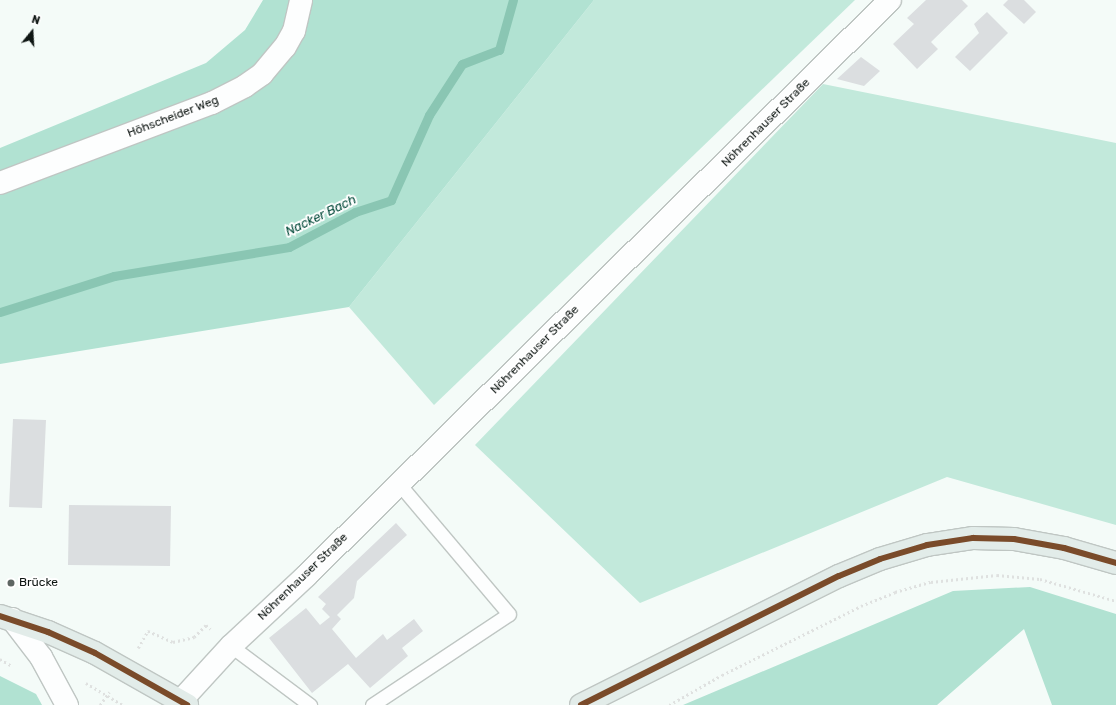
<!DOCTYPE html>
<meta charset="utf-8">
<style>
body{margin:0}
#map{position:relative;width:1116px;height:705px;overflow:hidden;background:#f4fbf8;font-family:Rubik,sans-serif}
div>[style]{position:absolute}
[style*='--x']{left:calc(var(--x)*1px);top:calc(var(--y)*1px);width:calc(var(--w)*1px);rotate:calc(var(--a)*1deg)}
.green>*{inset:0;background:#c2e9db}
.forest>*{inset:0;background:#b1e2d2}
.stream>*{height:9px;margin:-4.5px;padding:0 4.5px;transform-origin:4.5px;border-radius:4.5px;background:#8ac6b3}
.building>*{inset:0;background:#dbdee0}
.path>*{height:2.5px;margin-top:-1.25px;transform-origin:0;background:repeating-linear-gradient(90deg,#dfe1e0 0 2px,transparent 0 5px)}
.roads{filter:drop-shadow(1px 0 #bfc6c3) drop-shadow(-1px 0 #bfc6c3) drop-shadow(0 1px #bfc6c3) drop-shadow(0 -1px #bfc6c3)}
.lane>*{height:13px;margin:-6.5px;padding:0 6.5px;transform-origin:6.5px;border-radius:6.5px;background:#fdfefe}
.secondary>*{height:22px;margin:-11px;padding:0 11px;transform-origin:11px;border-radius:11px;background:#fdfefe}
.primary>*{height:22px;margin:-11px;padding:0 11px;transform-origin:11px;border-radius:11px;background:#e2ece9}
.bus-1>*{height:6px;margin:-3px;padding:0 3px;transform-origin:3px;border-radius:3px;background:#7a4b2a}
.dots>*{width:11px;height:11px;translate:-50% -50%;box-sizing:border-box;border:2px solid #fff;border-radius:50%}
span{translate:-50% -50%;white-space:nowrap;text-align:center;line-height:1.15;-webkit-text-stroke:4px #fff;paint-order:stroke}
.street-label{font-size:12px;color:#0e1613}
.poi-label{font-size:12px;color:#0e1613}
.left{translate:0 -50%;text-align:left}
.water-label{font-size:13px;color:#004938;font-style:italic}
.north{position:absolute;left:12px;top:12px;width:40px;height:40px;-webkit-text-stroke:3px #fff;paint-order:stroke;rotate:18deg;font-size:11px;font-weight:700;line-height:16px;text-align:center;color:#0e1613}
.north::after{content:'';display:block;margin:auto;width:14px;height:18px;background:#0e1613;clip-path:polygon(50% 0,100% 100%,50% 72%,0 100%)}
</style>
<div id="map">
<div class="green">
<i style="clip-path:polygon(594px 0,855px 0,434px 405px,349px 307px)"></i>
<i style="clip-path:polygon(823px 84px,1116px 143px,1116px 525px,947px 477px,640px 603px,475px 445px)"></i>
</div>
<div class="forest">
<i style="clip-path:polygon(263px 0,594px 0,349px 307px,0 364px,0 148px,206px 63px,245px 30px)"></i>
<i style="clip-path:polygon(1030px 587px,1116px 614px,1116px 705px,1052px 705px,1024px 629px,937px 705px,683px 705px,953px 591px)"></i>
<i style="clip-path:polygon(0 676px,36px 694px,42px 705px,0 705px)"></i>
</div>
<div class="stream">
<i style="--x:0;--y:312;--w:120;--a:-17.5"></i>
<i style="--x:114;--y:276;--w:177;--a:-9.4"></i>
<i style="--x:289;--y:247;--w:75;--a:-27.9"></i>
<i style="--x:355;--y:212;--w:38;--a:-18"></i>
<i style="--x:391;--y:200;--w:93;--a:-65.9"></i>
<i style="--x:429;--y:115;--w:61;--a:-57.1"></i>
<i style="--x:462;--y:64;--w:40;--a:-21"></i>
<i style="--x:499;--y:50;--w:52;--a:-74.4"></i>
</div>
<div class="building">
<i style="clip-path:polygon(926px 0,962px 0,968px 6px,931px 42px,938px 49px,917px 69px,893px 44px,914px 24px,907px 18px)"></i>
<i style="clip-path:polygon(1008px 0,1024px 0,1036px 12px,1024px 24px,1003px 5px)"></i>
<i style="clip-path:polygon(987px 12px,1008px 33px,970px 71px,955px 57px,979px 33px,974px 24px)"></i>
<i style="clip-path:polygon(861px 57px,880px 71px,864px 86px,837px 79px)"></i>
<i style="clip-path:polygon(13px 419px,46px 420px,42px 508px,9px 507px)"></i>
<i style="clip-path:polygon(69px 505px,171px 506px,170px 566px,68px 565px)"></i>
<i style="clip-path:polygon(396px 523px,407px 535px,357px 581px,354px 598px,337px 615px,341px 619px,332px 629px,356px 658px,383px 634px,387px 640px,414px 619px,423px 631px,402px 648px,408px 656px,370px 688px,348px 664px,312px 693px,269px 638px,306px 608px,320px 625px,330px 617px,322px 609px,326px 604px,318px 597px)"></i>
</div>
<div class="path">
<i style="--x:138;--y:648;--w:20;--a:-60"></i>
<i style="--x:148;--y:631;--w:27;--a:24"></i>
<i style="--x:173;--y:642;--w:22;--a:-13"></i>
<i style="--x:194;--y:637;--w:17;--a:-45"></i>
<i style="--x:206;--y:625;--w:6;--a:39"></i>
<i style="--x:0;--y:659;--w:14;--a:30"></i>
<i style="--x:86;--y:683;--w:43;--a:30.7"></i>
<i style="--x:100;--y:705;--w:16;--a:-55"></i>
<i style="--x:669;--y:705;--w:61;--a:-29.5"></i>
<i style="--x:722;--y:675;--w:155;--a:-26.4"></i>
<i style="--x:861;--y:606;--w:37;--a:-22"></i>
<i style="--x:895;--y:592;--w:37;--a:-16"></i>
<i style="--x:931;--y:582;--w:66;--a:-6.1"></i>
<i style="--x:997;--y:575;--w:43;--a:5.3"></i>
<i style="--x:1040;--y:579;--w:79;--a:16.1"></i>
</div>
<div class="roads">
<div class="lane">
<i style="--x:231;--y:646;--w:99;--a:36.8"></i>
<i style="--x:372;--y:705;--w:164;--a:-33.6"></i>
<i style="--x:509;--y:614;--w:170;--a:-130.2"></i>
</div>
<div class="secondary">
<i style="--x:0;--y:183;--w:227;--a:-20.7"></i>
<i style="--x:212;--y:103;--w:37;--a:-27"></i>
<i style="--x:245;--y:86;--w:21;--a:-35"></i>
<i style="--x:262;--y:74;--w:35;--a:-50"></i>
<i style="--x:285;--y:47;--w:18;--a:-61"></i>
<i style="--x:294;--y:31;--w:32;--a:-77"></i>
<i style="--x:12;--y:619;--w:48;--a:52.7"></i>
<i style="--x:41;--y:657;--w:55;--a:61.6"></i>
<i style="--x:177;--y:705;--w:80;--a:-47.5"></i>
<i style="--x:231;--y:646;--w:103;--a:-43"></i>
<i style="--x:306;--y:576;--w:820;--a:-44.6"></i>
</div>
<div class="primary">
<i style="--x:0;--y:616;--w:51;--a:18.4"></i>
<i style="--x:48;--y:632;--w:51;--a:24.1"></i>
<i style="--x:95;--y:653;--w:106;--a:29.5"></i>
<i style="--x:581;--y:705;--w:288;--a:-26.6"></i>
<i style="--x:839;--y:576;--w:44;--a:-22.5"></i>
<i style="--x:880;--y:559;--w:49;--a:-16.6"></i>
<i style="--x:927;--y:545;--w:47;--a:-8.7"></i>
<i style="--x:973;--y:538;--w:41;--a:1.4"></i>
<i style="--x:1014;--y:539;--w:51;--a:10.2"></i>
<i style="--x:1064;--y:548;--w:54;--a:16.1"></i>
</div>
</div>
<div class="bus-1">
<i style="--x:0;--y:616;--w:51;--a:18.4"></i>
<i style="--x:48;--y:632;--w:51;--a:24.1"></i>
<i style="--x:95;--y:653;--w:106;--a:29.5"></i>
<i style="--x:581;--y:705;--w:288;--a:-26.6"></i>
<i style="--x:839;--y:576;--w:44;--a:-22.5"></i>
<i style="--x:880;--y:559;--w:49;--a:-16.6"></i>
<i style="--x:927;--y:545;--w:47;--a:-8.7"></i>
<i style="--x:973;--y:538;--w:41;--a:1.4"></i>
<i style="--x:1014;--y:539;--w:51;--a:10.2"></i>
<i style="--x:1064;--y:548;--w:54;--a:16.1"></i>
</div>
<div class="dots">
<i style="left:11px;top:583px;background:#5e6663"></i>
</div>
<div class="street-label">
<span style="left:173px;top:117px;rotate:-21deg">Höhscheider Weg</span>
<span style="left:766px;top:123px;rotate:-45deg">Nöhrenhauser Straße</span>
<span style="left:535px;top:350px;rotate:-45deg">Nöhrenhauser Straße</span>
<span style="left:303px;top:577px;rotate:-44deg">Nöhrenhauser Straße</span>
</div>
<div class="poi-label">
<span class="left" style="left:19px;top:583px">Brücke</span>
</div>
<div class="water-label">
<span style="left:321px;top:216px;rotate:-26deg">Nacker Bach</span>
</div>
<div class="north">N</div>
</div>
